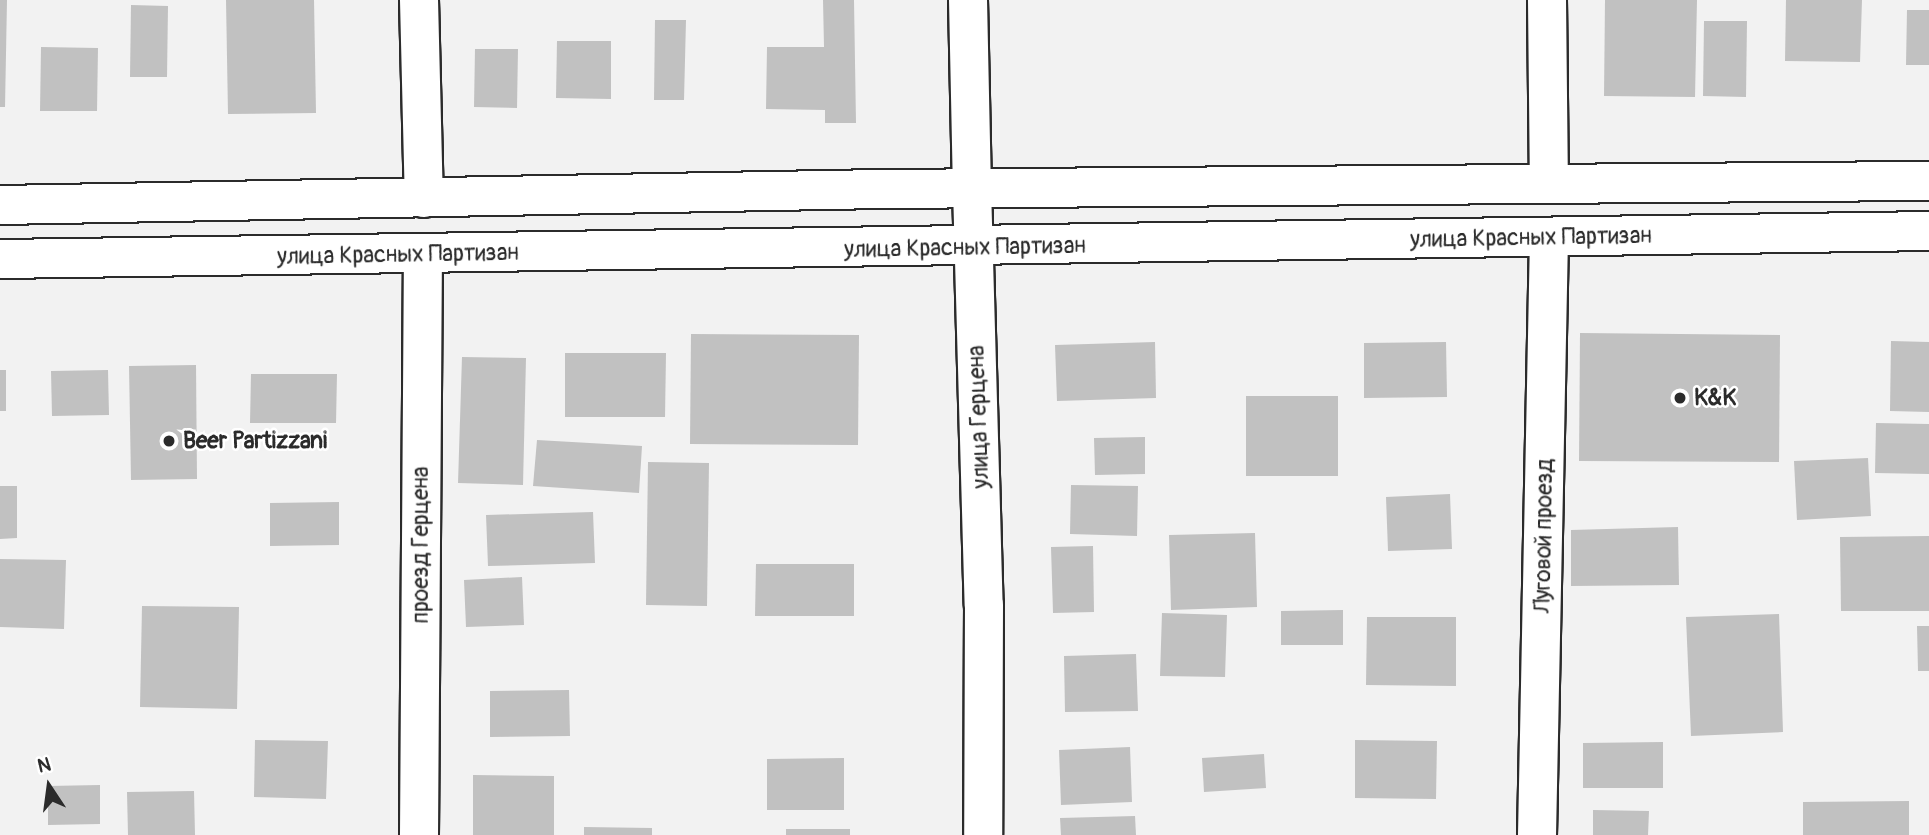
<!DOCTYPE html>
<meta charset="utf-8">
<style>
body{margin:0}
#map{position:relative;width:1929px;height:835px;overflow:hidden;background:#f2f2f2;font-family:Pangolin,sans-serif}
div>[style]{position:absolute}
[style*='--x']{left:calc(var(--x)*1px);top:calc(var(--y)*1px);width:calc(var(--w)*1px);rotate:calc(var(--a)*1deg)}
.building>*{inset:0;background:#c1c1c1}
.roads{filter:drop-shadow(2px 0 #2b2b2b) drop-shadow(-2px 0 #2b2b2b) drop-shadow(0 2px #2b2b2b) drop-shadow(0 -2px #2b2b2b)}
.minor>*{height:38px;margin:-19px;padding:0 19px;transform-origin:19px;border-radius:19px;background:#fff}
.major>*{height:38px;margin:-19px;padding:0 19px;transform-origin:19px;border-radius:19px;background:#fff}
.highway>*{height:38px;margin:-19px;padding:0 19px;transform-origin:19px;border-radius:19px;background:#fff}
.dots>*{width:19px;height:19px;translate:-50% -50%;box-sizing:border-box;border:4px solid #fff;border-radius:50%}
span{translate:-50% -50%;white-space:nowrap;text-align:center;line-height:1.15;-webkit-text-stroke:5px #fff;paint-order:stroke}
.street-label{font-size:23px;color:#2b2b2b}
.poi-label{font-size:23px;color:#2b2b2b;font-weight:700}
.left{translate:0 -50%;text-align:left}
.north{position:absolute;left:14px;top:751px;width:70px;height:70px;-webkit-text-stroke:5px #fff;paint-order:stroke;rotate:347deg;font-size:19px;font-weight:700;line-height:28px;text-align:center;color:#2b2b2b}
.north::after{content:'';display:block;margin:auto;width:24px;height:32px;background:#2b2b2b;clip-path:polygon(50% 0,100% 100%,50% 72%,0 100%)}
</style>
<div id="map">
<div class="building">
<i style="clip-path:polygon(0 0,7px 0,5px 107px,0 107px)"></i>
<i style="clip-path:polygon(226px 0,314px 0,316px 113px,228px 114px)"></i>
<i style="clip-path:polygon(823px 0,854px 0,856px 123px,825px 123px,825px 110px,766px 109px,767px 47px,824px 47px)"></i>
<i style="clip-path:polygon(1605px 0,1697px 0,1695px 97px,1604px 96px)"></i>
<i style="clip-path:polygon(1786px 0,1862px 0,1860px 62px,1785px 61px)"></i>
<i style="clip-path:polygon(131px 5px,168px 6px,167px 77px,130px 77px)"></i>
<i style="clip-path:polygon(1907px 10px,1929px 10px,1929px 65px,1906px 65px)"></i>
<i style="clip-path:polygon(655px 20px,686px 20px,684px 100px,654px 100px)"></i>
<i style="clip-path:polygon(1704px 21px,1747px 21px,1746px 97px,1703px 96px)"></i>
<i style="clip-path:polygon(557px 41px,611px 41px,611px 99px,556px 98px)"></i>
<i style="clip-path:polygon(41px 47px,98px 48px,97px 111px,40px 111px)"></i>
<i style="clip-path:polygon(475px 49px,518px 49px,517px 108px,474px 107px)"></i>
<i style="clip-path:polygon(1580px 333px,1780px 335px,1779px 462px,1579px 461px)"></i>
<i style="clip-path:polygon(691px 334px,859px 335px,858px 445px,690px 444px)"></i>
<i style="clip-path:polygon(1891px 341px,1929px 342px,1929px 412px,1890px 411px)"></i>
<i style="clip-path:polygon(1155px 342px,1156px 398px,1057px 401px,1055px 345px)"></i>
<i style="clip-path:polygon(1446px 342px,1447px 397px,1364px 398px,1364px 343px)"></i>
<i style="clip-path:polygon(565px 353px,666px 353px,665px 417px,565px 417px)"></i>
<i style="clip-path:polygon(462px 357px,526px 358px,523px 485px,458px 483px)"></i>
<i style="clip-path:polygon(196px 365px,197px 479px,131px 480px,129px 366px)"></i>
<i style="clip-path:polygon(0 370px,6px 370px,6px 411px,0 411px)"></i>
<i style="clip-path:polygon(108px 370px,109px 415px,52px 416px,51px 371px)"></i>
<i style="clip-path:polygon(251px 374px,337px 374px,336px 423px,250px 423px)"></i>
<i style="clip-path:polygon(1246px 396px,1338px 396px,1338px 476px,1246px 476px)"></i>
<i style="clip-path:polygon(1876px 423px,1929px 424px,1929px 474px,1875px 473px)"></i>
<i style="clip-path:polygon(1145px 437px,1145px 474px,1095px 475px,1094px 438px)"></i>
<i style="clip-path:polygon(537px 440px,642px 446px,639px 493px,533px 486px)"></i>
<i style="clip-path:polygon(1868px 458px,1871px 516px,1797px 520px,1794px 461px)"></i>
<i style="clip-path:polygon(648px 462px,709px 463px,707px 606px,646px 605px)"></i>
<i style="clip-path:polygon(1071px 485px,1138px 486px,1137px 536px,1070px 534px)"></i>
<i style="clip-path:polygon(0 486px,17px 486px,17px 538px,0 539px)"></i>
<i style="clip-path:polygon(1450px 494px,1452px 549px,1388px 551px,1386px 497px)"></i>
<i style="clip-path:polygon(339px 502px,339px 545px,270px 546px,270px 503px)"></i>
<i style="clip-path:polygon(593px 512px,595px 563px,488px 566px,486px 515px)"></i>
<i style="clip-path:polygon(1678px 527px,1679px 585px,1571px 586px,1571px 530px)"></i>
<i style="clip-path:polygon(1255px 533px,1257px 607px,1171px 610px,1169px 535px)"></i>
<i style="clip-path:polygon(1929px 536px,1929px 611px,1841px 611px,1840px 537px)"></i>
<i style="clip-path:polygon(1093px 546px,1094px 612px,1053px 613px,1051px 547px)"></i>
<i style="clip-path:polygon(0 559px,66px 560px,64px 629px,0 627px)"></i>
<i style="clip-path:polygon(756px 564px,854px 564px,854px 616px,755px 616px)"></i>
<i style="clip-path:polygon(522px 577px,524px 625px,466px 627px,464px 580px)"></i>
<i style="clip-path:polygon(142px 606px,239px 607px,237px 709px,140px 707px)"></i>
<i style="clip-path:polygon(1343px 610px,1343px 645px,1281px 645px,1281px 611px)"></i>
<i style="clip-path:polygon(1162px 613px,1227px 615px,1225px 677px,1160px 676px)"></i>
<i style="clip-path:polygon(1779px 614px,1783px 732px,1691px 736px,1686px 617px)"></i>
<i style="clip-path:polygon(1367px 617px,1456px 617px,1456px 686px,1366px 685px)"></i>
<i style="clip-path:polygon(1917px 626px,1929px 626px,1929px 671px,1918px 671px)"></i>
<i style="clip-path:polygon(1136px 654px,1138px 711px,1065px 712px,1064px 656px)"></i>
<i style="clip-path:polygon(569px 690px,570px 736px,490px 737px,490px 691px)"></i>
<i style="clip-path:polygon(255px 740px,328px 741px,326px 799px,254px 797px)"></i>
<i style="clip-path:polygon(1355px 740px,1437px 741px,1436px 799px,1355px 798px)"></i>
<i style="clip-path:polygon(1663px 742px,1663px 788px,1583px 788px,1583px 743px)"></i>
<i style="clip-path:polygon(1130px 747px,1132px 802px,1061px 805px,1059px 750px)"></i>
<i style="clip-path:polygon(1264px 754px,1266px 788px,1204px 792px,1202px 758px)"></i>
<i style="clip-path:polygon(844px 758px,844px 810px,767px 810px,767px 759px)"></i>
<i style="clip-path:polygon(473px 775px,554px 776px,554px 835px,473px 835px)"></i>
<i style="clip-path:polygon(100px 785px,100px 824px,48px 825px,48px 786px)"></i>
<i style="clip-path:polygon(194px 791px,195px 835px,128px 835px,127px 792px)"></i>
<i style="clip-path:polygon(1909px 801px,1909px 835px,1803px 835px,1803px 802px)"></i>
<i style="clip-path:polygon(1593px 810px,1649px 811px,1648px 835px,1593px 835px)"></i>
<i style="clip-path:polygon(1135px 816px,1136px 835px,1061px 835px,1060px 818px)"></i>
<i style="clip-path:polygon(584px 827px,652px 828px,652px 835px,584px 835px)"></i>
<i style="clip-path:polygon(786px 829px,850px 829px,850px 835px,786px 835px)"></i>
</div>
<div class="roads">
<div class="minor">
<i style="--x:419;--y:0;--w:198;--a:88.6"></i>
<i style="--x:1547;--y:0;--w:183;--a:89.4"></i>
<i style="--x:972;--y:188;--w:417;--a:88.4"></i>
<i style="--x:984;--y:605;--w:230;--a:90.2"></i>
<i style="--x:419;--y:835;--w:581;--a:-89.61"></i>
<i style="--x:1537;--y:835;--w:597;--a:-88.85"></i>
</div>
<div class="major">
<i style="--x:968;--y:0;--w:188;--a:88.8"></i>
</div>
<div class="highway">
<i style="--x:0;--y:205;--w:882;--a:-1.04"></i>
<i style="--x:882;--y:189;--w:1047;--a:-0.44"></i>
<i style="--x:0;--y:259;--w:1929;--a:-0.83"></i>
</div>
</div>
<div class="dots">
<i style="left:1680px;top:398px;background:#2b2b2b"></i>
<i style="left:169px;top:441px;background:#2b2b2b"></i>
</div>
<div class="street-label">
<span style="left:1531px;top:238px;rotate:-1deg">улица Красных Партизан</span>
<span style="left:965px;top:248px;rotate:-1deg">улица Красных Партизан</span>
<span style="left:398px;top:255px;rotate:-1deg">улица Красных Партизан</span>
<span style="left:979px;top:417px;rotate:-92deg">улица Герцена</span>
<span style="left:1544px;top:536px;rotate:-89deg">Луговой проезд</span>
<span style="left:421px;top:545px;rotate:-90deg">проезд Герцена</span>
</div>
<div class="poi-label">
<span class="left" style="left:1694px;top:398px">K&amp;K</span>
<span class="left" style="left:183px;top:441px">Beer Partizzani</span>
</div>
<div class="north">N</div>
</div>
